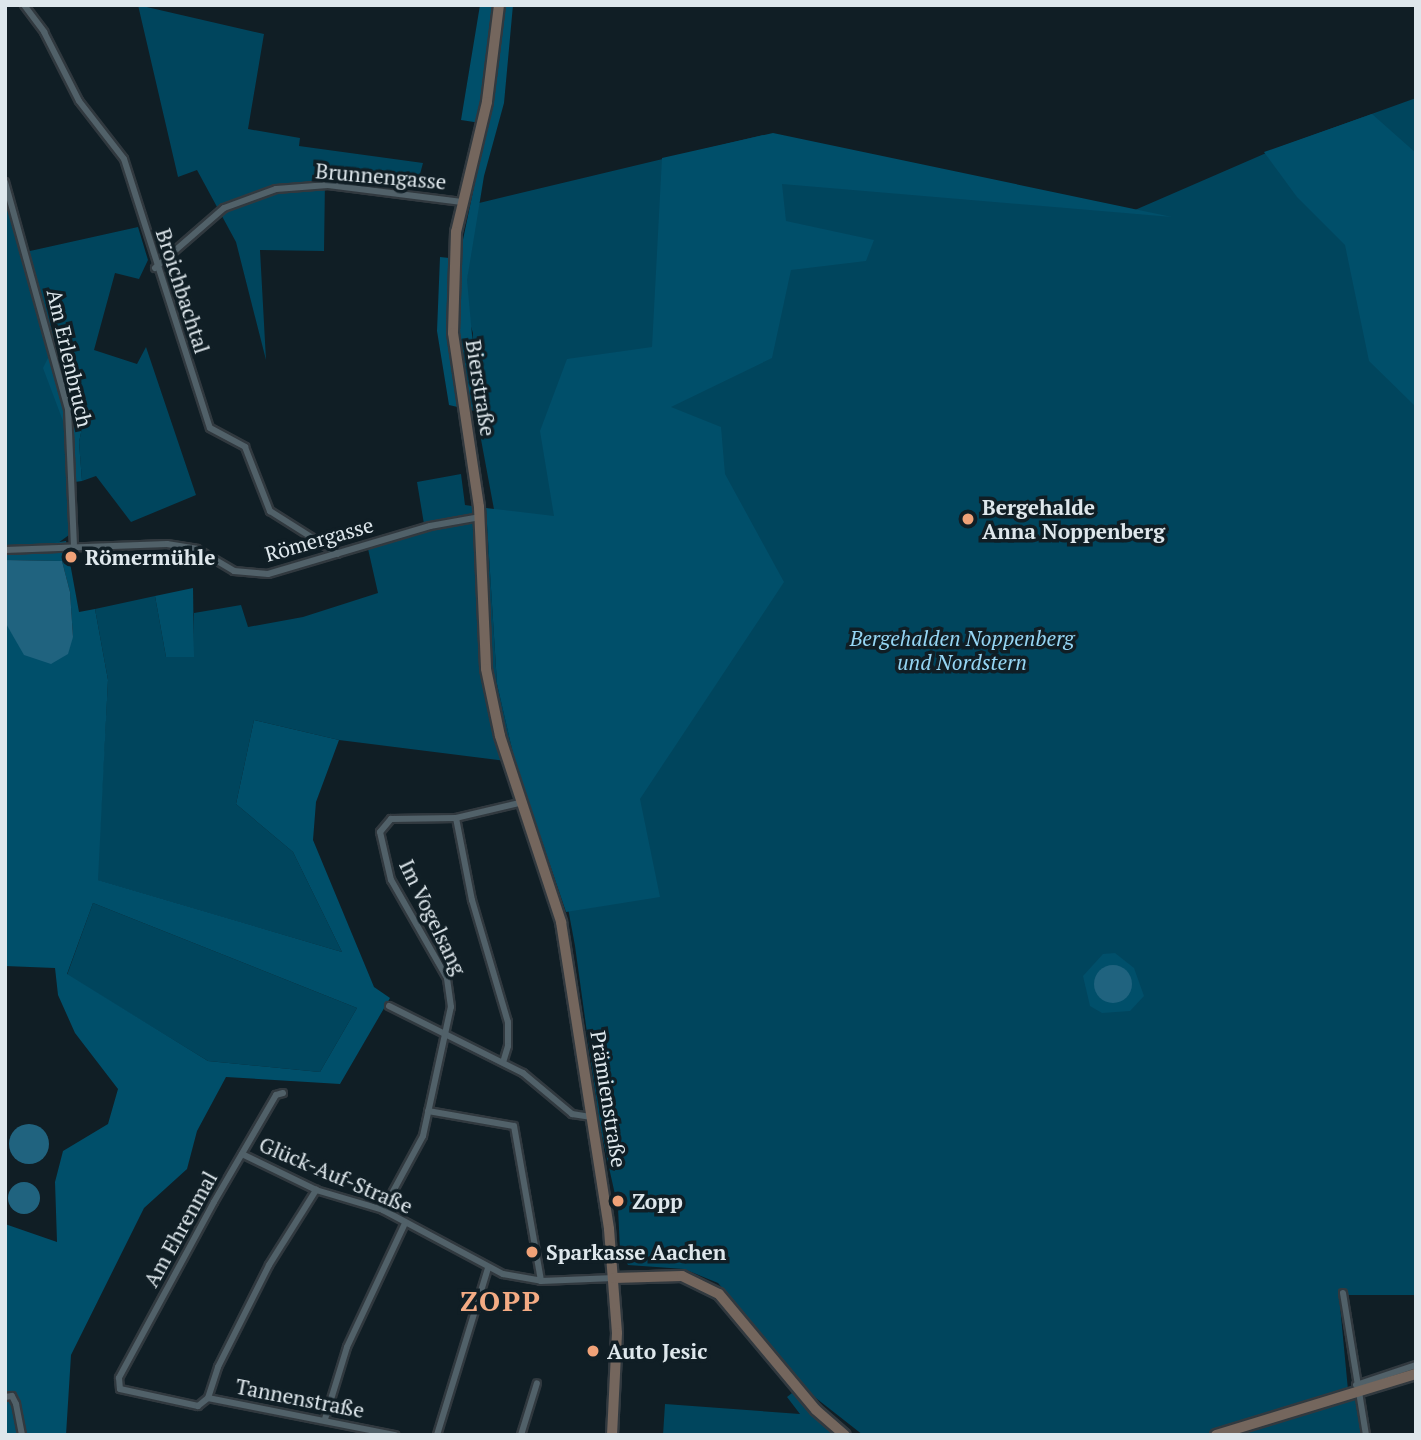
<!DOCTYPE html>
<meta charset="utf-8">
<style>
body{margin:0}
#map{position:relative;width:1421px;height:1440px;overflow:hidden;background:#101e25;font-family:"PT Serif",serif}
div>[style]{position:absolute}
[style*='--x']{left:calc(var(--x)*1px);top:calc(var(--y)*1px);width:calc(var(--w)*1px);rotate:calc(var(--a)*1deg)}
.green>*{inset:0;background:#00455d}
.forest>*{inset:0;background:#004f6a}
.water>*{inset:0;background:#20637f}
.round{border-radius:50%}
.roads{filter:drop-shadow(2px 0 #31393f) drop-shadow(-2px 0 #31393f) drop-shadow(0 2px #31393f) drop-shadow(0 -2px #31393f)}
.street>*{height:6px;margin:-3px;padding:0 3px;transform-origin:3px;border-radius:3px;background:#516169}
.secondary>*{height:10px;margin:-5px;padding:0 5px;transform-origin:5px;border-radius:5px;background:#74665d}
.dots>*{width:19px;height:19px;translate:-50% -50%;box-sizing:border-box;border:4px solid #101e25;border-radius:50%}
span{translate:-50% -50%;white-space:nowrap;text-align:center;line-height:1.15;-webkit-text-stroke:7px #101e25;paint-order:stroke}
.street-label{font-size:21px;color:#dee7ec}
.poi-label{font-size:21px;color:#dee7ec;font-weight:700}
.left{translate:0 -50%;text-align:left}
.park-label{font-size:21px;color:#96d6f4;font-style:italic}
.district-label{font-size:28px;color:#f3ab84;font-weight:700;letter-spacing:2px}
.frame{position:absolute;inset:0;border:7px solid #dee7ec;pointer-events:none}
</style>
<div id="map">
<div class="green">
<i style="clip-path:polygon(138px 5px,264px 34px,248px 129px,300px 138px,299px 146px,423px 163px,416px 189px,325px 180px,324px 251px,260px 250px,266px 360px,236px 242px,197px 170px,178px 177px)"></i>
<i style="clip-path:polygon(1416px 98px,1416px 1295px,1339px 1295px,1348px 1390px,1207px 1435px,863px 1435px,812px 1395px,718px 1283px,684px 1269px,628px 1265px,620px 1250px,618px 1208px,600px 1127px,575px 946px,480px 434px,471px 357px,473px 333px,464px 305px,475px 204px,763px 135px,1128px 213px,1280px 147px)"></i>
<i style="clip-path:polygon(5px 199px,21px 253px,138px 227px,148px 260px,139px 279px,115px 273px,94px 350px,137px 364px,146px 347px,196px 495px,131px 522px,96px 476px,82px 481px,79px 442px,86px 409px,56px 343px,66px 429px,69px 535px,58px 543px,5px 551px)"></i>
<i style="clip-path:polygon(461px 474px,465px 505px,486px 508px,497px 684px,515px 762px,339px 740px,254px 720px,236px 804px,293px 852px,342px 952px,97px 880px,108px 680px,95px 609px,155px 596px,166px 657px,193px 657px,194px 613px,241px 605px,248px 627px,303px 617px,378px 593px,366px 540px,424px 524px,417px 482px)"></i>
<i style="clip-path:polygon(93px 903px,357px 1008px,320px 1072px,208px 1061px,67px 975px)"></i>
<i style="clip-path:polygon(792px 1393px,839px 1435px,663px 1435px,665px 1404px,800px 1414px,787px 1397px)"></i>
<i style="clip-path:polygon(1357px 1395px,1361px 1435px,1236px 1435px,1240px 1434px)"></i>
</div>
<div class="forest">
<i style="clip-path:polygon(480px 5px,513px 5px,504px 103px,484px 176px,467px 280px,479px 412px,449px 405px,437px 331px,440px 257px,459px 259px,487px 124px,461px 120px)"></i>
<i style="clip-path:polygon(1372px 114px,1416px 153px,1416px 407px,1369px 361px,1345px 245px,1297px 197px,1264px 152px)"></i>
<i style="clip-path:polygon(773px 133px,1172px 217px,782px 184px,786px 221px,874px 240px,866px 261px,791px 270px,772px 358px,671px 407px,721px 427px,725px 474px,784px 582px,640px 799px,660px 897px,566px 912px,515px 762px,497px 684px,486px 508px,554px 516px,540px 431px,567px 359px,652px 347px,662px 158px)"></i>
<i style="clip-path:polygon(56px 342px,86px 409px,79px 442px,82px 481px,68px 483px,66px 429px,43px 368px)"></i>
<i style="clip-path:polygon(evenodd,66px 541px,79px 612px,95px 609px,108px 680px,98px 880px,342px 952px,293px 852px,236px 804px,254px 720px,339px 740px,316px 802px,313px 840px,374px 987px,390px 998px,340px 1084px,226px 1077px,197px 1131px,187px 1169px,144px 1208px,71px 1355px,66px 1435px,5px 1435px,5px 1224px,57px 1242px,55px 1182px,63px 1151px,108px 1124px,118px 1089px,75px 1033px,58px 995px,55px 968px,5px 966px,5px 621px,25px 655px,73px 637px,70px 592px,62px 561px,5px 560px,5px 551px,66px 541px,93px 903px,357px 1008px,320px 1072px,208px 1061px,67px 974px,93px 903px)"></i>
<i style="clip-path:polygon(193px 588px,194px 657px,166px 657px,155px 596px)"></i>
<i style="clip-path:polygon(1115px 953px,1134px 968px,1144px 996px,1130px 1011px,1102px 1013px,1090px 1006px,1083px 976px,1103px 954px)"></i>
</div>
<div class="water">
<i style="clip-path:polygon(5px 560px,62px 561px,70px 592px,73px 637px,68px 654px,51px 664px,24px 655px,5px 622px)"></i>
<i class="round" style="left:1094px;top:965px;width:38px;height:38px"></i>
<i class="round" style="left:9px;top:1124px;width:40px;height:40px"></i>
<i class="round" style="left:8px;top:1182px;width:32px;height:32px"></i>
</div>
<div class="roads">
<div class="street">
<i style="--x:24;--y:5;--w:34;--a:53"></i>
<i style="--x:44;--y:32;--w:77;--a:63.1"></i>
<i style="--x:79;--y:101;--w:73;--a:52.2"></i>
<i style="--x:124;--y:159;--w:282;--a:72.3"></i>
<i style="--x:210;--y:428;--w:40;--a:28"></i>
<i style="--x:245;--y:447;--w:69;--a:68.7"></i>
<i style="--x:270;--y:511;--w:80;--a:32.3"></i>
<i style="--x:5;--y:182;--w:236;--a:74.5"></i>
<i style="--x:68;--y:409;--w:138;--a:87.5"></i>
<i style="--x:155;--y:268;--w:91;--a:-41"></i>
<i style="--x:224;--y:208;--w:55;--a:-20.1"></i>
<i style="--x:276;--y:189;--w:52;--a:-4.4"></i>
<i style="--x:328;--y:185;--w:135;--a:7.2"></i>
<i style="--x:5;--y:550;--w:162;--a:-2.1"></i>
<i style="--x:167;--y:544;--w:30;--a:9"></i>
<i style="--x:197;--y:549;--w:43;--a:30.7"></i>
<i style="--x:234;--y:571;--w:34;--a:5"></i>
<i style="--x:268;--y:574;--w:169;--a:-16.5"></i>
<i style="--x:430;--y:526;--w:51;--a:-10.2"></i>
<i style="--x:456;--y:818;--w:84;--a:79"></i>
<i style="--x:472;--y:900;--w:127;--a:73.6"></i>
<i style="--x:508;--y:1022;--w:24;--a:90"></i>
<i style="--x:508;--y:1046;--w:17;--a:107"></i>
<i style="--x:389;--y:1006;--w:150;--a:26.6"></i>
<i style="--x:523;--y:1073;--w:64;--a:39.9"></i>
<i style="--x:572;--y:1114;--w:20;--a:9"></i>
<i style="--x:283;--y:1093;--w:7;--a:164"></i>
<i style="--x:276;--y:1095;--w:124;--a:120.1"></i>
<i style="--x:214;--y:1202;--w:200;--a:118.4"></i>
<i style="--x:119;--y:1378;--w:11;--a:85"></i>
<i style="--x:120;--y:1389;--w:80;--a:12.3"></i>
<i style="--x:198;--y:1406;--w:13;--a:-39"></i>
<i style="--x:208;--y:1398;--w:191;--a:11.2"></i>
<i style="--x:428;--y:1111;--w:87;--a:9.9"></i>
<i style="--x:514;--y:1126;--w:157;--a:80.1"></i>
<i style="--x:242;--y:1154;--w:82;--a:25.9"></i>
<i style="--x:316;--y:1190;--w:70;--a:16.6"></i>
<i style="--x:383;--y:1210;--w:136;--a:28.1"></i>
<i style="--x:503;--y:1274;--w:39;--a:10"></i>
<i style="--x:541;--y:1281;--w:73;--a:-2.4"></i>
<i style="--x:383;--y:1210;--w:84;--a:-61.6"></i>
<i style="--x:423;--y:1136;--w:132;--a:-77.8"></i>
<i style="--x:451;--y:1007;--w:29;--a:-98"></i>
<i style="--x:447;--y:978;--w:113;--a:-119.7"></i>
<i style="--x:391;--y:880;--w:49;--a:-102.9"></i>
<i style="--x:380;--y:832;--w:17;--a:-50"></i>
<i style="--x:391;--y:819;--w:65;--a:-0.9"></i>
<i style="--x:456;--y:818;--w:69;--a:-13.4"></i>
<i style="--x:1343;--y:1293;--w:144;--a:80.8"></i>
<i style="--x:1356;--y:1385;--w:63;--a:-18.4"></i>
<i style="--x:5;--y:1397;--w:7;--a:-8"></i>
<i style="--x:12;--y:1396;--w:9;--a:63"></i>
<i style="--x:16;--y:1404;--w:32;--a:79"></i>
<i style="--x:208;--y:1398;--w:33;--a:-72"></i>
<i style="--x:218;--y:1367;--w:114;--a:-63.4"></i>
<i style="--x:269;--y:1265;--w:89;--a:-57.9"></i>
<i style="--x:325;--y:1419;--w:75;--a:-73"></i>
<i style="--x:347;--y:1347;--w:137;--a:-64.9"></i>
<i style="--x:437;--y:1435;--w:175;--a:-73"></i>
<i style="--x:521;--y:1435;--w:54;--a:-72.9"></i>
</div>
<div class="secondary">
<i style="--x:499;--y:5;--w:98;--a:97.1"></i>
<i style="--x:487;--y:102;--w:134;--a:103.4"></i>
<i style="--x:456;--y:232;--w:101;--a:91.7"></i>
<i style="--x:453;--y:333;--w:176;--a:81.5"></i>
<i style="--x:479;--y:507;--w:162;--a:87.5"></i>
<i style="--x:486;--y:669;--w:68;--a:78.2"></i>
<i style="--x:500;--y:736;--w:196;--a:71.8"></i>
<i style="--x:561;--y:922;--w:311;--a:81.1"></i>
<i style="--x:609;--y:1229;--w:104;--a:85.6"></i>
<i style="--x:617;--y:1333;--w:102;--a:92.8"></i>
<i style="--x:614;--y:1278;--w:68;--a:-1.7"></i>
<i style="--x:682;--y:1276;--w:41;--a:25.9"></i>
<i style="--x:719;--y:1294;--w:151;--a:50.1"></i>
<i style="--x:816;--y:1410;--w:38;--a:41"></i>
<i style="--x:1216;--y:1435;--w:209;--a:-17"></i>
</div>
</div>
<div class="dots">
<i style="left:968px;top:519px;background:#f0a278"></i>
<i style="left:71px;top:557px;background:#f0a278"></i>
<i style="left:618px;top:1201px;background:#f0a278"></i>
<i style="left:532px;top:1252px;background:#f0a278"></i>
<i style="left:593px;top:1351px;background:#f0a278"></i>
</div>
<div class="street-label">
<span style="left:381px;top:176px;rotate:5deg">Brunnengasse</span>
<span style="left:183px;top:291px;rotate:72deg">Broichbachtal</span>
<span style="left:70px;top:358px;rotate:77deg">Am Erlenbruch</span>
<span style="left:481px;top:388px;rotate:81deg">Bierstraße</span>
<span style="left:319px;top:539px;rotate:-16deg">Römergasse</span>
<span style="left:433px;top:917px;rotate:64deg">Im Vogelsang</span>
<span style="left:609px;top:1099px;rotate:81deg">Prämienstraße</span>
<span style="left:336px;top:1175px;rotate:23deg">Glück-Auf-Straße</span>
<span style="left:180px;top:1229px;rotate:-61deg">Am Ehrenmal</span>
<span style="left:300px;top:1398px;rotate:11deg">Tannenstraße</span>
</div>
<div class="poi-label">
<span class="left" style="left:982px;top:519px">Bergehalde<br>Anna Noppenberg</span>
<span class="left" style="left:85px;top:557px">Römermühle</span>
<span class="left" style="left:632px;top:1201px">Zopp</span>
<span class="left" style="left:546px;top:1252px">Sparkasse Aachen</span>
<span class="left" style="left:607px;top:1351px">Auto Jesic</span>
</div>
<div class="park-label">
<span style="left:962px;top:650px">Bergehalden Noppenberg<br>und Nordstern</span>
</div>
<div class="district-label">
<span style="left:501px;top:1301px">ZOPP</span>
</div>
<div class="frame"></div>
</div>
